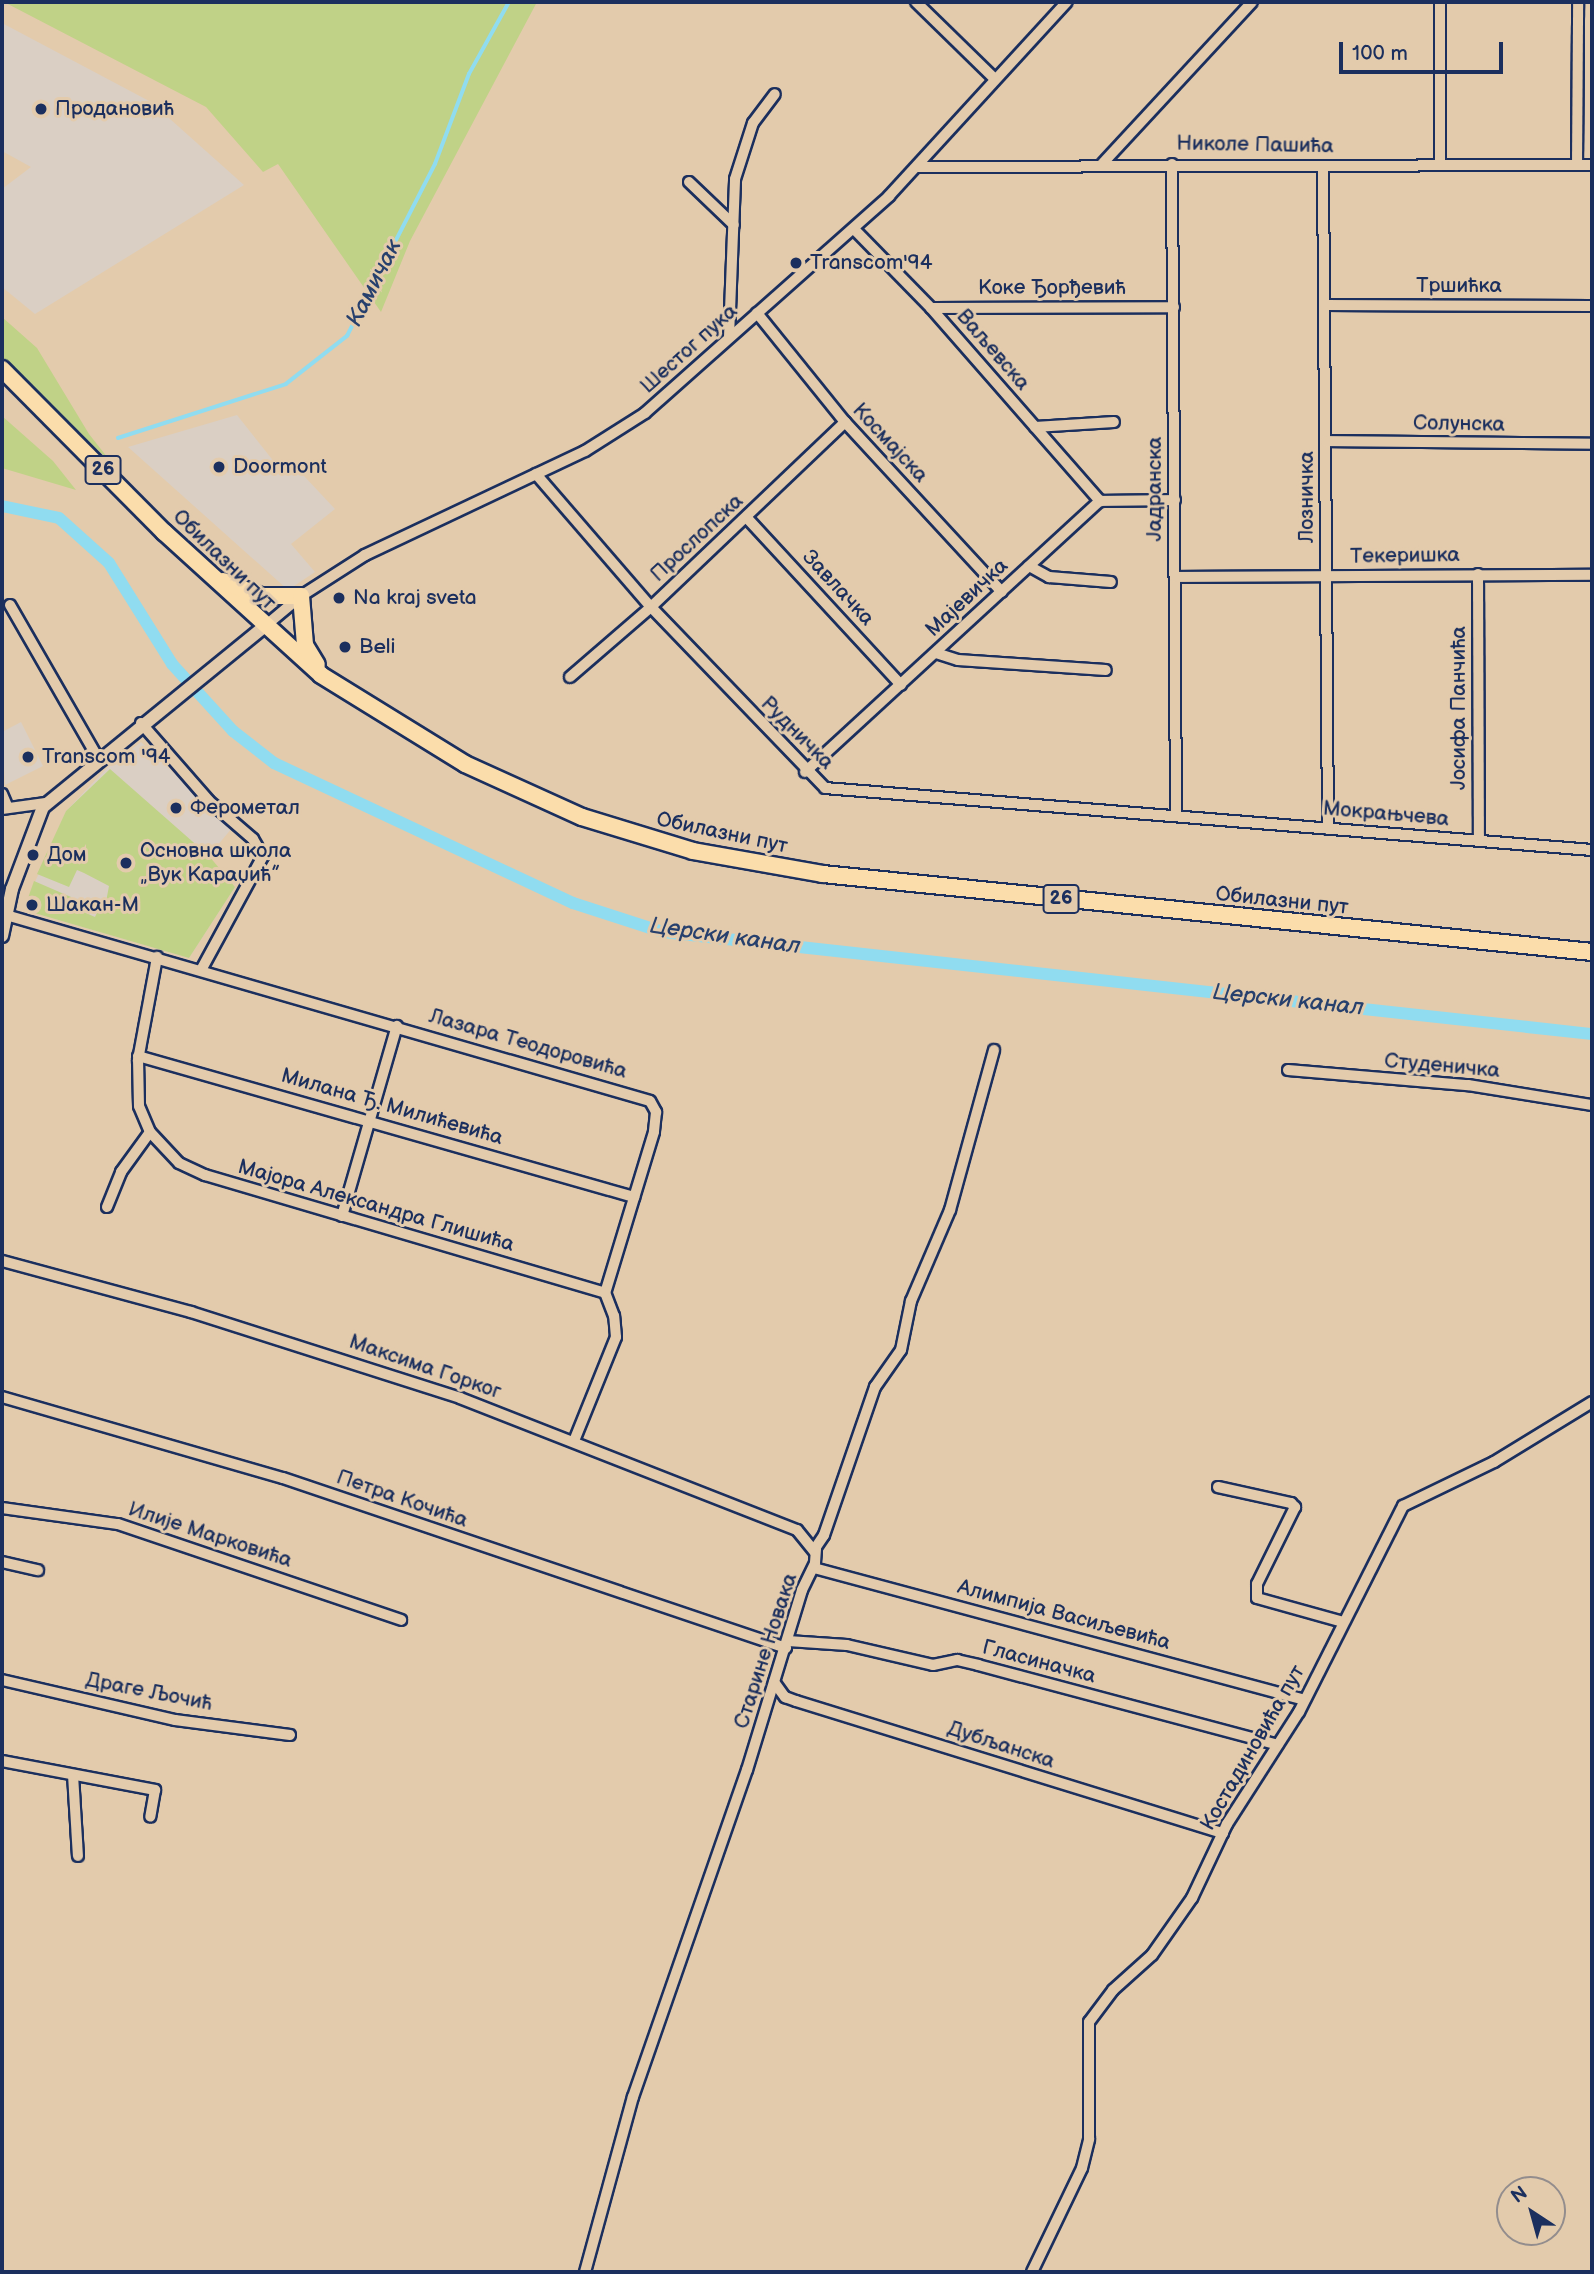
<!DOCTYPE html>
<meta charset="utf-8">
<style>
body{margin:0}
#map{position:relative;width:1594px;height:2274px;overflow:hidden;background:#e3cbac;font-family:"Balsamiq Sans",sans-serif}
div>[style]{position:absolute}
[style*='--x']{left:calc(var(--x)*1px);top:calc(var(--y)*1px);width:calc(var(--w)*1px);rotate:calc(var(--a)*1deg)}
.built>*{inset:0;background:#dacfc4}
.green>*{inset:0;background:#c0d287}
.stream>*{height:3.5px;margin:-1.75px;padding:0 1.75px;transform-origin:1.75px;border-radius:1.75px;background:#90dcf0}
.canal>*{height:12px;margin:-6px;padding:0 6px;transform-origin:6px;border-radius:6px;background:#90dcf0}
.roads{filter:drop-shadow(2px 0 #1b2f5e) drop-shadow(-2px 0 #1b2f5e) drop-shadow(0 2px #1b2f5e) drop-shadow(0 -2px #1b2f5e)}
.minor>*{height:10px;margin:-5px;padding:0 5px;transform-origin:5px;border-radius:5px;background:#e3cbac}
.tertiary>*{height:12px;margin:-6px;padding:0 6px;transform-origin:6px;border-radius:6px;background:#e3cbac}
.primary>*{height:16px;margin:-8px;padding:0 8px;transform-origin:8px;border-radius:8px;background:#fbddab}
.dots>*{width:19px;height:19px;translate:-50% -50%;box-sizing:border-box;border:4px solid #e3cbac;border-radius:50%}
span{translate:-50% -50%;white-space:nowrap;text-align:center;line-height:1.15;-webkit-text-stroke:6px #e3cbac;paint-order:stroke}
.shield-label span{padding:2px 5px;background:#e3cbac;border:2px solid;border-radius:5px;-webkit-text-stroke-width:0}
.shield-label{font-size:19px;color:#1b2f5e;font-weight:700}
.poi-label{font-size:21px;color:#1b2f5e}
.left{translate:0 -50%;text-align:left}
.street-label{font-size:21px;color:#1b2f5e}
.water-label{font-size:23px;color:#27406d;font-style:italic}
.frame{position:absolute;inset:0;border:4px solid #1b2f5e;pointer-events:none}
.north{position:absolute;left:1496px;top:2176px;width:70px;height:70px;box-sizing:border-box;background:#e3cbac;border:2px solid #938d8d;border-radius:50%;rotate:324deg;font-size:19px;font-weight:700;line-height:28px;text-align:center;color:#1b2f5e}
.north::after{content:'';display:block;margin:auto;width:24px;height:32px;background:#1b2f5e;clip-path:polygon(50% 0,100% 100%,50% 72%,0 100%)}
.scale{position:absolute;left:1339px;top:42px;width:164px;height:32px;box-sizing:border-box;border:4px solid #1b2f5e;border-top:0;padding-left:9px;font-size:21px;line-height:24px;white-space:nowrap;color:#1b2f5e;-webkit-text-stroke:5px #e3cbac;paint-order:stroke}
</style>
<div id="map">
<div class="built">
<i style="clip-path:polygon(2px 23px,151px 102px,244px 185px,35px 314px,2px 287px,2px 189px,31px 167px,2px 151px)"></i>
<i style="clip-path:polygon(237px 415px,279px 468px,289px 460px,335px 509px,291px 544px,315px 572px,288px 590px,128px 447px)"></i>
<i style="clip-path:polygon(21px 722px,43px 766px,5px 785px,2px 732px)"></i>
<i style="clip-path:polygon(141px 742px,232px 828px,207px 858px,235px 887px,189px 958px,24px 910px,38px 912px,41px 902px,28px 898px,66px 811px,108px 767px)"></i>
</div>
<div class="green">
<i style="clip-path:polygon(4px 2px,537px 2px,410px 241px,381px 312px,278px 164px,263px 172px,206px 107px)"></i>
<i style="clip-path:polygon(2px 317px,37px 348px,89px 434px,111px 462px,2px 362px)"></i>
<i style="clip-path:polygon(2px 416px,53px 461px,76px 490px,2px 468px)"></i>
<i style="clip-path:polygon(110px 769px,209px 856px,235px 887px,189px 958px,24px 910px,38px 912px,41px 902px,28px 898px,34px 881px,71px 897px,68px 905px,95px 917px,100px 906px,105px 907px,109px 886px,84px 873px,77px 870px,69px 887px,37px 874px,66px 811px)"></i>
</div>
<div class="stream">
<i style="--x:118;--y:438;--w:176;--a:-17.8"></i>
<i style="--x:286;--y:384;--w:78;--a:-38.2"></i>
<i style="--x:347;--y:336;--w:193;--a:-62.9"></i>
<i style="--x:435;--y:164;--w:96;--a:-69.3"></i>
<i style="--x:469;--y:74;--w:82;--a:-60.9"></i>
</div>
<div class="canal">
<i style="--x:2;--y:506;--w:58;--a:11.9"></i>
<i style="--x:59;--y:518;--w:67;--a:42"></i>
<i style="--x:109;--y:563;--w:119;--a:58"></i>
<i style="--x:172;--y:664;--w:91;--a:47.7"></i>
<i style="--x:233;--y:731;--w:52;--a:38"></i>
<i style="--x:274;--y:763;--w:330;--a:25.1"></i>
<i style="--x:573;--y:903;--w:95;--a:17.9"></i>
<i style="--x:663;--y:932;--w:935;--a:6.27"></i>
</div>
<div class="roads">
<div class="minor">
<i style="--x:916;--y:2;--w:110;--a:44.3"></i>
<i style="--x:1440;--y:2;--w:163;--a:90"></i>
<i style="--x:1103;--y:163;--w:219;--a:-47.2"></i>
<i style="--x:1172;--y:164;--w:651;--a:89.65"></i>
<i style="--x:1577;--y:165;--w:163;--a:-89.6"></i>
<i style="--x:1323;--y:166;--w:663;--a:89.57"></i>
<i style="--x:917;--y:167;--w:675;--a:-0.17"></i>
<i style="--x:689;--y:182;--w:62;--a:43.7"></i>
<i style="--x:854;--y:229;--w:110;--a:45.7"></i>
<i style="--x:931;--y:308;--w:257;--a:48.8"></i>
<i style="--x:1325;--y:305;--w:267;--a:0.2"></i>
<i style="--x:931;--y:308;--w:243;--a:-0.2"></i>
<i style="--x:757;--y:313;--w:140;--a:51.1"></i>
<i style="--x:845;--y:422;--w:231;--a:47.3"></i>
<i style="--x:729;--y:337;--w:158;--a:-87.8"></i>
<i style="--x:735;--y:179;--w:59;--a:-72.2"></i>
<i style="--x:753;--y:123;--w:36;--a:-53"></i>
<i style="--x:1035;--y:427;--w:79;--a:-3.6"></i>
<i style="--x:1326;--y:441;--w:266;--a:0.6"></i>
<i style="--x:536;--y:474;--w:176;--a:49.2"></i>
<i style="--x:651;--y:607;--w:251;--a:46.1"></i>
<i style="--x:825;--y:788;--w:770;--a:4.62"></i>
<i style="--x:747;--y:518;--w:227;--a:47.3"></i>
<i style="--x:1029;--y:566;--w:23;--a:29"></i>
<i style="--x:1049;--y:577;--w:62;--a:4.6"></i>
<i style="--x:1478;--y:574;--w:267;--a:89.8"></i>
<i style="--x:1175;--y:577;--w:417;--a:-0.3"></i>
<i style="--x:10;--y:605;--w:177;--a:60.1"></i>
<i style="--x:264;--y:627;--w:48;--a:-40"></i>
<i style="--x:301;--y:596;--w:76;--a:-32.6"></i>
<i style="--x:365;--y:555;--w:243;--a:-25.3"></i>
<i style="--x:585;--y:451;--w:71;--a:-32.3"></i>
<i style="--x:645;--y:413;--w:327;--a:-41.6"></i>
<i style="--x:889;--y:196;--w:263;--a:-47.5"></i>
<i style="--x:936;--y:653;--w:23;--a:18"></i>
<i style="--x:958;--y:660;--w:148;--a:3.9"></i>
<i style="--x:570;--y:677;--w:107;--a:-40.8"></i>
<i style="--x:651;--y:607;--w:268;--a:-43.6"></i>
<i style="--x:141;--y:723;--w:103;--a:48.9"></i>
<i style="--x:209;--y:801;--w:58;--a:40.8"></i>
<i style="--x:253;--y:839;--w:20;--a:60"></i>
<i style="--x:263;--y:856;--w:130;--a:118.5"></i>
<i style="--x:805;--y:772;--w:401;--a:-42.6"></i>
<i style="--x:1100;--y:501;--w:75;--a:-0.8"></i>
<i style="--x:2;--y:794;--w:15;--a:67"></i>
<i style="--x:2;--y:809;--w:44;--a:-7.8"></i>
<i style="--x:6;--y:915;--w:670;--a:16.11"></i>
<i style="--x:650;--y:1101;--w:13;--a:61"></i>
<i style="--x:656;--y:1112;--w:20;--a:96"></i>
<i style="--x:654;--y:1132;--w:168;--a:106.9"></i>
<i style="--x:138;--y:1056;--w:516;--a:15.87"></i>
<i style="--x:1288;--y:1070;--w:181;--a:4.8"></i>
<i style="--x:1468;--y:1085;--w:126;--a:9.2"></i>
<i style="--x:150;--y:1132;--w:42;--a:46.9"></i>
<i style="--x:179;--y:1163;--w:29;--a:25"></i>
<i style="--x:205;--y:1175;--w:417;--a:16.4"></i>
<i style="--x:107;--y:1207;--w:38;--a:-68"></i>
<i style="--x:121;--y:1172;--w:49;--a:-54.1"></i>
<i style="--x:150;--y:1132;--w:28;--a:-113"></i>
<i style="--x:139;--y:1106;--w:46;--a:-91.2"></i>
<i style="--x:138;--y:1060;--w:105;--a:-79.5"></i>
<i style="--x:342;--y:1216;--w:198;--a:-73.9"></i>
<i style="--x:2;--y:1261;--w:196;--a:15.1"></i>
<i style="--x:191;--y:1312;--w:282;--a:17.7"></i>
<i style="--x:460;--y:1398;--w:362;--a:21.4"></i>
<i style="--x:797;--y:1530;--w:28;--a:51"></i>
<i style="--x:2;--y:1397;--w:292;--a:16.1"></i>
<i style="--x:283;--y:1478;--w:531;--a:18.67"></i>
<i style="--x:574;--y:1441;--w:112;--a:-68"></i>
<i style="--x:616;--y:1337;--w:21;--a:-95"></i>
<i style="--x:614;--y:1316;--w:25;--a:-111"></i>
<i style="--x:1218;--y:1487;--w:75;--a:12.4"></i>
<i style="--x:1291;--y:1503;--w:6;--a:45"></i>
<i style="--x:1295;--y:1507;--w:86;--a:116.3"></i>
<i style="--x:1257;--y:1584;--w:14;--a:90"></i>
<i style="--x:1257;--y:1598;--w:89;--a:15.6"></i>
<i style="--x:2;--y:1508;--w:117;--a:7.9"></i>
<i style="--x:118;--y:1524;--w:299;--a:18.7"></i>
<i style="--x:2;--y:1562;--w:37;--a:13"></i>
<i style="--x:814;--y:1568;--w:508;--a:15.05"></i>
<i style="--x:788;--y:1641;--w:59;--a:3.9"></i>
<i style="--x:847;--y:1645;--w:88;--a:13.1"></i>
<i style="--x:933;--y:1665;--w:25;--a:-12"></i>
<i style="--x:957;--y:1660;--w:22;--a:13"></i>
<i style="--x:978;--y:1665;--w:310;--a:14.9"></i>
<i style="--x:2;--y:1680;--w:178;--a:13"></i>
<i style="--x:175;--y:1720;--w:116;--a:7.4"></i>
<i style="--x:774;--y:1682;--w:19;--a:54"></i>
<i style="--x:785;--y:1697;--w:12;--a:20"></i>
<i style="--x:796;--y:1701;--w:447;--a:17.2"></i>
<i style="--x:2;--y:1761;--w:156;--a:10.7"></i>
<i style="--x:155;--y:1790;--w:27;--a:100"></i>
<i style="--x:73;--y:1775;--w:81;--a:86.5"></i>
<i style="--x:585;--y:2272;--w:181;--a:-74.7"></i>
<i style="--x:633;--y:2097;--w:346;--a:-70.8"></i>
<i style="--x:747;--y:1770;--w:188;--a:-73"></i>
<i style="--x:802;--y:1590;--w:30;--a:-64"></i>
<i style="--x:815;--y:1563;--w:16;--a:-86"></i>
<i style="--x:816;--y:1547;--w:14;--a:-56"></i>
<i style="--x:824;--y:1535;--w:157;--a:-71"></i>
<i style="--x:875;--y:1387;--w:45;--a:-54.9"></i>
<i style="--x:901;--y:1350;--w:50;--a:-78.5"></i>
<i style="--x:911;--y:1301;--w:99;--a:-66.8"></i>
<i style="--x:950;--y:1210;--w:166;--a:-74.6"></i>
<i style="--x:1032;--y:2272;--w:115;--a:-64.3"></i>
<i style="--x:1082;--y:2168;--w:30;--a:-76"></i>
<i style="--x:1089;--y:2139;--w:117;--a:-90"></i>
<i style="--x:1089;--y:2022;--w:40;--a:-53"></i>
<i style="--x:1113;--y:1990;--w:52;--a:-41.9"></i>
<i style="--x:1152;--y:1955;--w:70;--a:-54.9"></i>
<i style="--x:1192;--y:1898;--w:82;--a:-64.7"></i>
<i style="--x:1227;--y:1824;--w:133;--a:-57.3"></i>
<i style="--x:1299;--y:1712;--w:231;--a:-63.2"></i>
<i style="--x:1403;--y:1506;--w:101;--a:-25.8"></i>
<i style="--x:1494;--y:1462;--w:115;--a:-31.5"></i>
</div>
<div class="tertiary">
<i style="--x:2;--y:936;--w:48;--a:-78"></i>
<i style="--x:12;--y:889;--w:88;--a:-69.3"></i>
<i style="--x:43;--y:807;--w:285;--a:-39.2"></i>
</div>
<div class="primary">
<i style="--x:2;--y:369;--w:230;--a:45.2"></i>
<i style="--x:164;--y:532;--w:212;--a:42.3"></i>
<i style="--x:321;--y:675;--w:169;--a:31.7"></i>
<i style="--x:465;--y:764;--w:128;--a:24.4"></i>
<i style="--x:582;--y:817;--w:116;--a:17"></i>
<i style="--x:693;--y:851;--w:132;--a:10"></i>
<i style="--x:823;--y:874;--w:773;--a:5.79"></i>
<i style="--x:223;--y:581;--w:40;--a:22"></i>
<i style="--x:260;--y:596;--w:41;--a:0"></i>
<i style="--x:301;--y:596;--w:49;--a:85.3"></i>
<i style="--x:305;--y:645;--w:23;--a:59"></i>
</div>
</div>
<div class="dots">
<i style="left:41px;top:109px;background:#1b2f5e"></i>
<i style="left:796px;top:263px;background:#1b2f5e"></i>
<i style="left:219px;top:467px;background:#1b2f5e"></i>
<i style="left:339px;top:598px;background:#1b2f5e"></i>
<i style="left:345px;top:647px;background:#1b2f5e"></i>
<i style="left:28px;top:757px;background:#1b2f5e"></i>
<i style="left:176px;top:808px;background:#1b2f5e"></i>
<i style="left:33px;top:855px;background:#1b2f5e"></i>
<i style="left:126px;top:863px;background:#1b2f5e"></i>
<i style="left:32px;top:905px;background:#1b2f5e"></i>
</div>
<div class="shield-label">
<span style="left:103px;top:470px">26</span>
<span style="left:1061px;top:899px">26</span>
</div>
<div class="poi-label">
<span class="left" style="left:55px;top:109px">Продановић</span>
<span class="left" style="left:810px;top:263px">Transcom'94</span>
<span class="left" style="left:233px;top:467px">Doormont</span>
<span class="left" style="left:353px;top:598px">Na kraj sveta</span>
<span class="left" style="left:359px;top:647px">Beli</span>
<span class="left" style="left:42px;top:757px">Transcom '94</span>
<span class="left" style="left:190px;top:808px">Ферометал</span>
<span class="left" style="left:140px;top:863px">Основна школа<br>„Вук Караџић”</span>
<span class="left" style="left:47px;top:855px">Дом</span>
<span class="left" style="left:46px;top:905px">Шакан-М</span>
</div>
<div class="street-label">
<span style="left:1255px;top:145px;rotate:1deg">Николе Пашића</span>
<span style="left:1459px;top:286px">Тршићка</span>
<span style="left:1052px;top:288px">Коке Ђорђевић</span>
<span style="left:689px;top:349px;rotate:-42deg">Шестог пука</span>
<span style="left:993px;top:350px;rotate:49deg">Ваљевска</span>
<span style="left:1459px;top:424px;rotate:1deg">Солунска</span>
<span style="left:890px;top:443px;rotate:47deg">Космајска</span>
<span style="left:1155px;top:489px;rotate:-90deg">Јадранска</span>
<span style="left:1307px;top:497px;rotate:-90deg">Лозничка</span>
<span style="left:697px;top:538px;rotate:-43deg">Прослопска</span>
<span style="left:1405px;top:556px;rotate:-1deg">Текеришка</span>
<span style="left:224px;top:560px;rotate:44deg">Обилазни пут</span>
<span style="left:838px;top:588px;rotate:47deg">Завлачка</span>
<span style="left:967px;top:598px;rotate:-43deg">Мајевичка</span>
<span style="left:1459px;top:708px;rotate:-90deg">Јосифа Панчића</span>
<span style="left:797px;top:733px;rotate:45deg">Рудничка</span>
<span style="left:1386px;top:814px;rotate:5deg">Мокрањчева</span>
<span style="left:722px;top:833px;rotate:12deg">Обилазни пут</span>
<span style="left:1282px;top:901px;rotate:6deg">Обилазни пут</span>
<span style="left:528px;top:1044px;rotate:16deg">Лазара Теодоровића</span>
<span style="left:1442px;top:1066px;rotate:5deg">Студеничка</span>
<span style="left:392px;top:1107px;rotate:16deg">Милана Ђ. Милићевића</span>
<span style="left:376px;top:1206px;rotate:16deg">Мајора Александра Глишића</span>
<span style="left:425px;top:1367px;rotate:19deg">Максима Горког</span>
<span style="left:402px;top:1499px;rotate:19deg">Петра Кочића</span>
<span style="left:210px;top:1535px;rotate:18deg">Илије Марковића</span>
<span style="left:1064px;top:1615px;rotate:15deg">Алимпија Васиљевића</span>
<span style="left:766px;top:1651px;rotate:-72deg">Старине Новака</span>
<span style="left:1039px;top:1662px;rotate:15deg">Гласиначка</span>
<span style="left:149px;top:1692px;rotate:11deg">Драге Љочић</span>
<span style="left:1001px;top:1745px;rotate:18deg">Дубљанска</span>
<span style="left:1253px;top:1748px;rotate:-60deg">Костадиновића пут</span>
</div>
<div class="water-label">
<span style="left:374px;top:283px;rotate:-63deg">Камичак</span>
<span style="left:725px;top:936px;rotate:8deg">Церски канал</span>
<span style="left:1288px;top:1000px;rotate:6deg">Церски канал</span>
</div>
<div class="frame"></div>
<div class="north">N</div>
<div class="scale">100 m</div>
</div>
